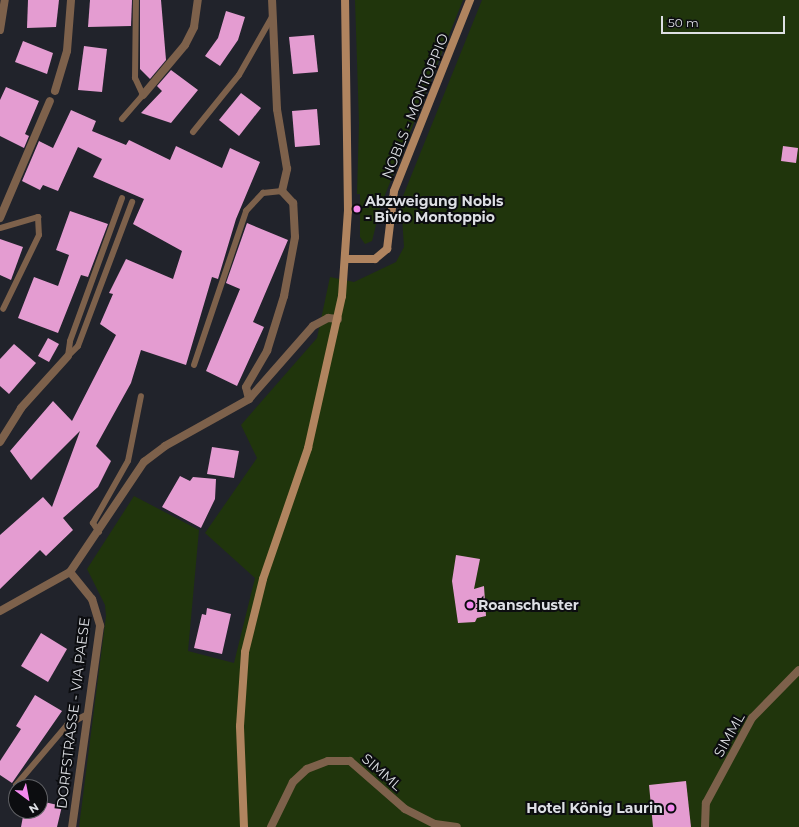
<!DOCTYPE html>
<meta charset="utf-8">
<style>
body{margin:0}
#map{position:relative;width:799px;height:827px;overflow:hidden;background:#21232b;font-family:Montserrat,sans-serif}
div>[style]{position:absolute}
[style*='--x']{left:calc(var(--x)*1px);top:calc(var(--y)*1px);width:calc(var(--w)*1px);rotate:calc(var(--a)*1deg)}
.green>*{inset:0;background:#20350c}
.building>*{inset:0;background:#e49cd1}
.lane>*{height:6px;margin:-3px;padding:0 3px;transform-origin:3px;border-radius:3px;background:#7d614b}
.street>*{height:8px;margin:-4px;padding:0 4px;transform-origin:4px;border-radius:4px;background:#7d614b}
.secondary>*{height:8px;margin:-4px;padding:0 4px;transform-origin:4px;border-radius:4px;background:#b0845f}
.dots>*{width:11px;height:11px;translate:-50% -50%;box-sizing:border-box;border:2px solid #0c0d10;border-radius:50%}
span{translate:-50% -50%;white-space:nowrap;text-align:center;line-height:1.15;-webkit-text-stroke:4px #0c0d10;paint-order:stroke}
.street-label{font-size:14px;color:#dddfe4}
.poi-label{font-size:14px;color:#dddfe4;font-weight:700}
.left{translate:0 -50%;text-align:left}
.right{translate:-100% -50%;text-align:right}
.north{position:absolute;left:8px;top:779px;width:40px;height:40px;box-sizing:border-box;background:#0c0d10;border:1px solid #606165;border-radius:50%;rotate:148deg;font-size:11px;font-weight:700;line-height:16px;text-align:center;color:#dddfe4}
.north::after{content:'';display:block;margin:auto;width:14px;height:18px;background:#f489ef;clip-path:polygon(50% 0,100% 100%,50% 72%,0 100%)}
.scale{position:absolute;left:661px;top:16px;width:124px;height:18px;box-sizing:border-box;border:2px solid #dddfe4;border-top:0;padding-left:5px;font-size:12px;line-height:14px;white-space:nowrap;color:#dddfe4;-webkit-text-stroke:3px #0c0d10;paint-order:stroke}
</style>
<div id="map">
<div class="green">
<i style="clip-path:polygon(355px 0,463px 0,381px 205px,372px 241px,365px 244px,360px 237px,360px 194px,357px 194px,359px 123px)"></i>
<i style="clip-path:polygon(482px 0,799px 0,799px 827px,79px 827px,106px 616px,105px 605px,87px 569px,134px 496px,199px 530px,188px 651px,234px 663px,255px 578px,205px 533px,257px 458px,241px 425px,317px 338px,330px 277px,354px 282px,396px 262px,404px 247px,401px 201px)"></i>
</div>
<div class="building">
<i style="clip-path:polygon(28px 0,59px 0,56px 27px,27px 28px)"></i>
<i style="clip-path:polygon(90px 0,132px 0,131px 26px,88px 27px)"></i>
<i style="clip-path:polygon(140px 0,161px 0,166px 60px,150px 79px,140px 69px)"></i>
<i style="clip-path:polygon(226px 11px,245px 17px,238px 40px,220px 66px,205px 56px,218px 38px)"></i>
<i style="clip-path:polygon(314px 35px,318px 72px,293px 74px,289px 37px)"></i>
<i style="clip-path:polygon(23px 41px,53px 53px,47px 74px,15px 62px)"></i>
<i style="clip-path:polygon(84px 46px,107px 49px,102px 92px,78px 90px)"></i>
<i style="clip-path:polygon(171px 70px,198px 90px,171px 123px,141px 113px,162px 91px,157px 86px)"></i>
<i style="clip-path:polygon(6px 87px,39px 101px,25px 134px,29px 136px,24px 148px,0 136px,0 100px)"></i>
<i style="clip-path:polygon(241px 93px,261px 108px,239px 136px,219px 120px)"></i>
<i style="clip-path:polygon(317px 109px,320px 145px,295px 147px,292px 111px)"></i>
<i style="clip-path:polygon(71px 110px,96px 121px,92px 131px,126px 145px,129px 140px,170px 160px,176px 146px,222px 168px,230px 148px,260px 162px,236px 219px,218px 279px,212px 277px,186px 365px,141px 350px,131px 383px,96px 446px,111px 461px,98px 487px,63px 518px,73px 530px,46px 556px,40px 550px,0 589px,0 535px,43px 497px,52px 507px,80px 431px,31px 480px,10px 451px,53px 401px,72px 421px,116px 335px,100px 324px,113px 294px,109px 293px,126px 259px,173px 279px,182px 251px,133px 224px,144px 199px,93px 177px,102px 159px,78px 147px,58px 191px,43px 185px,40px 190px,22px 181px,39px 141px,53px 148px)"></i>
<i style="clip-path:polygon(783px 146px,798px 148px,796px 163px,781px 161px)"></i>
<i style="clip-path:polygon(70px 211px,108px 224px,88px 277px,81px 275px,58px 333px,18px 318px,34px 277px,58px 286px,69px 255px,56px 250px)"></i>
<i style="clip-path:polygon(247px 223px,288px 240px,253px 322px,264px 327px,237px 386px,206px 371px,240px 289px,226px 283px)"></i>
<i style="clip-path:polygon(0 239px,23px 247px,11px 280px,0 275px)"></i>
<i style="clip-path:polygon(48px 338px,59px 344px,49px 362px,38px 356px)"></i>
<i style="clip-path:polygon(14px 344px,36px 363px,9px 394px,0 386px,0 359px)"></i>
<i style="clip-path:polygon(212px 447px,239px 451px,234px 478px,207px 474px)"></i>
<i style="clip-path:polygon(180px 476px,190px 481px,193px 477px,216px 479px,215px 499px,201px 528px,162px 507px)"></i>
<i style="clip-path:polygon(456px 555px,480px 559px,474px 589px,484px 586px,486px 616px,477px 618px,475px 622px,458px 623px,452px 581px)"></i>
<i style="clip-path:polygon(207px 608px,231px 614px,222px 654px,194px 648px,202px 614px,206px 615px)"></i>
<i style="clip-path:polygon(41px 633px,67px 649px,48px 682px,21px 666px)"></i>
<i style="clip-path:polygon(35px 695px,62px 711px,12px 783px,0 775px,0 761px,21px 729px,16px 726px)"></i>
<i style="clip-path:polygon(686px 781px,691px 827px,653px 827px,649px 785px)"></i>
<i style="clip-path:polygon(40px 801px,62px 806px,57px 827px,21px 827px,24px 811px,40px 811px)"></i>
</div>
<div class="lane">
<i style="--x:122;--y:119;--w:32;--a:-49"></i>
<i style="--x:143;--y:95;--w:19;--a:-115"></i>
<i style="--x:135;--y:78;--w:78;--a:-89.3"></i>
<i style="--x:193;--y:132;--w:73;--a:-51.1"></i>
<i style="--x:239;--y:75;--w:67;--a:-60.4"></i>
<i style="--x:0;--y:228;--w:40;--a:-16"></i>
<i style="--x:38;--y:217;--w:18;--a:87"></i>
<i style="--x:39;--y:235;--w:82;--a:115.9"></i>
<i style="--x:68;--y:356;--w:15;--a:-82"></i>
<i style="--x:70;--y:341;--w:152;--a:-70"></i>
<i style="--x:68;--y:356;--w:14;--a:-45"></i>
<i style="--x:78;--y:346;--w:154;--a:-69.4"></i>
<i style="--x:194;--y:365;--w:163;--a:-71.3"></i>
<i style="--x:246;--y:211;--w:25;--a:-47"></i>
<i style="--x:263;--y:193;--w:19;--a:-6"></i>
<i style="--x:99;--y:532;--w:11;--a:-124"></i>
<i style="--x:93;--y:523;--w:71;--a:-60.6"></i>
<i style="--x:128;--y:461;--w:66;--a:-78.7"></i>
<i style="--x:16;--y:785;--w:79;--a:-49.6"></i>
<i style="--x:67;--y:725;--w:24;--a:-28"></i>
</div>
<div class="street">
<i style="--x:0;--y:30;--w:30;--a:-81"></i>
<i style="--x:55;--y:91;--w:42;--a:-73.3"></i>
<i style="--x:67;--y:51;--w:51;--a:-85.5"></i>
<i style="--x:143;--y:95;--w:65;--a:-50"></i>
<i style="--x:185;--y:45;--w:20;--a:-63"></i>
<i style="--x:194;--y:27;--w:27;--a:-82"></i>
<i style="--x:0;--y:218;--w:127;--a:-66.9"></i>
<i style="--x:249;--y:399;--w:12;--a:-104"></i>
<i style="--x:246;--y:387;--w:42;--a:-59.7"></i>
<i style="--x:267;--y:351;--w:58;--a:-72.8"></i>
<i style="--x:284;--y:296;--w:60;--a:-79.4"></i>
<i style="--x:295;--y:237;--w:34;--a:-93"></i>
<i style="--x:293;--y:203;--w:16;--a:-133"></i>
<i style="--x:282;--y:191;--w:23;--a:-77"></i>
<i style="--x:287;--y:169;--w:61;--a:-99.5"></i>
<i style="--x:277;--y:109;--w:109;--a:-92.6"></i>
<i style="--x:0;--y:442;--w:40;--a:-58"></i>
<i style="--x:21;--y:408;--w:70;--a:-47.9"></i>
<i style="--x:70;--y:572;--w:35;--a:51"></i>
<i style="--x:92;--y:599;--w:28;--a:73"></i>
<i style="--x:100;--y:626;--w:203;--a:97.9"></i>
<i style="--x:0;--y:611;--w:80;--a:-29.1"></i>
<i style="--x:70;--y:572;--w:133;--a:-56.1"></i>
<i style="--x:144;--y:462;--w:26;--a:-37"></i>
<i style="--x:165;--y:446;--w:96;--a:-29.2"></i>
<i style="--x:249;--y:399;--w:97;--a:-48.8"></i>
<i style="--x:313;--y:326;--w:17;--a:-28"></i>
<i style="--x:328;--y:318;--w:10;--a:6"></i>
<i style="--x:271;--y:827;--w:50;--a:-63.9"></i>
<i style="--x:293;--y:782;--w:19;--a:-43"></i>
<i style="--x:307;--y:769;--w:22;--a:-21"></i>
<i style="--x:328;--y:761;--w:22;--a:0"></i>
<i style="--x:350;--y:761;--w:73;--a:41.1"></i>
<i style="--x:405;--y:809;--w:34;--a:27"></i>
<i style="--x:435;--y:824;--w:22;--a:8"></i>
<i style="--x:705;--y:827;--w:24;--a:-88"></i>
<i style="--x:706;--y:803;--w:97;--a:-61.6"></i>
<i style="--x:752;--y:718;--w:67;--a:-45.6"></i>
</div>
<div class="secondary">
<i style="--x:345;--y:259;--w:30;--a:0"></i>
<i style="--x:375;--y:259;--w:16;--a:-40"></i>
<i style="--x:387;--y:249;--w:58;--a:-83.1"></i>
<i style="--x:394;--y:191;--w:206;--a:-68.3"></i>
<i style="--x:244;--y:827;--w:101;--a:-92.3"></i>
<i style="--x:240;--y:726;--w:74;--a:-86.1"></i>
<i style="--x:245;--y:652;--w:75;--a:-76.1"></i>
<i style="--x:263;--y:579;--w:139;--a:-71"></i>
<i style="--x:308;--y:448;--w:156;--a:-77.4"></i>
<i style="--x:342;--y:296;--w:85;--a:-86"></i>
<i style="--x:348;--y:211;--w:211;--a:-90.8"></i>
</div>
<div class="dots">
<i style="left:357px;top:209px;background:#f489ef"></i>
<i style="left:470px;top:605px;background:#f489ef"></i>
<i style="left:671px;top:808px;background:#f489ef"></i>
</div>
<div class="street-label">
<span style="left:415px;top:106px;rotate:-68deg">NOBLS - MONTOPPIO</span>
<span style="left:73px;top:713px;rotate:-83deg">DORFSTRASSE - VIA PAESE</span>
<span style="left:729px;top:735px;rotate:-61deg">SIMML</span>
<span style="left:382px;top:772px;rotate:41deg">SIMML</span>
</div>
<div class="poi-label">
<span class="left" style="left:365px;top:209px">Abzweigung Nobls<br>- Bivio Montoppio</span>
<span class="left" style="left:478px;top:605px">Roanschuster</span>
<span class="right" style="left:663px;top:808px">Hotel König Laurin</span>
</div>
<div class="north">N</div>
<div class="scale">50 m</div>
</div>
